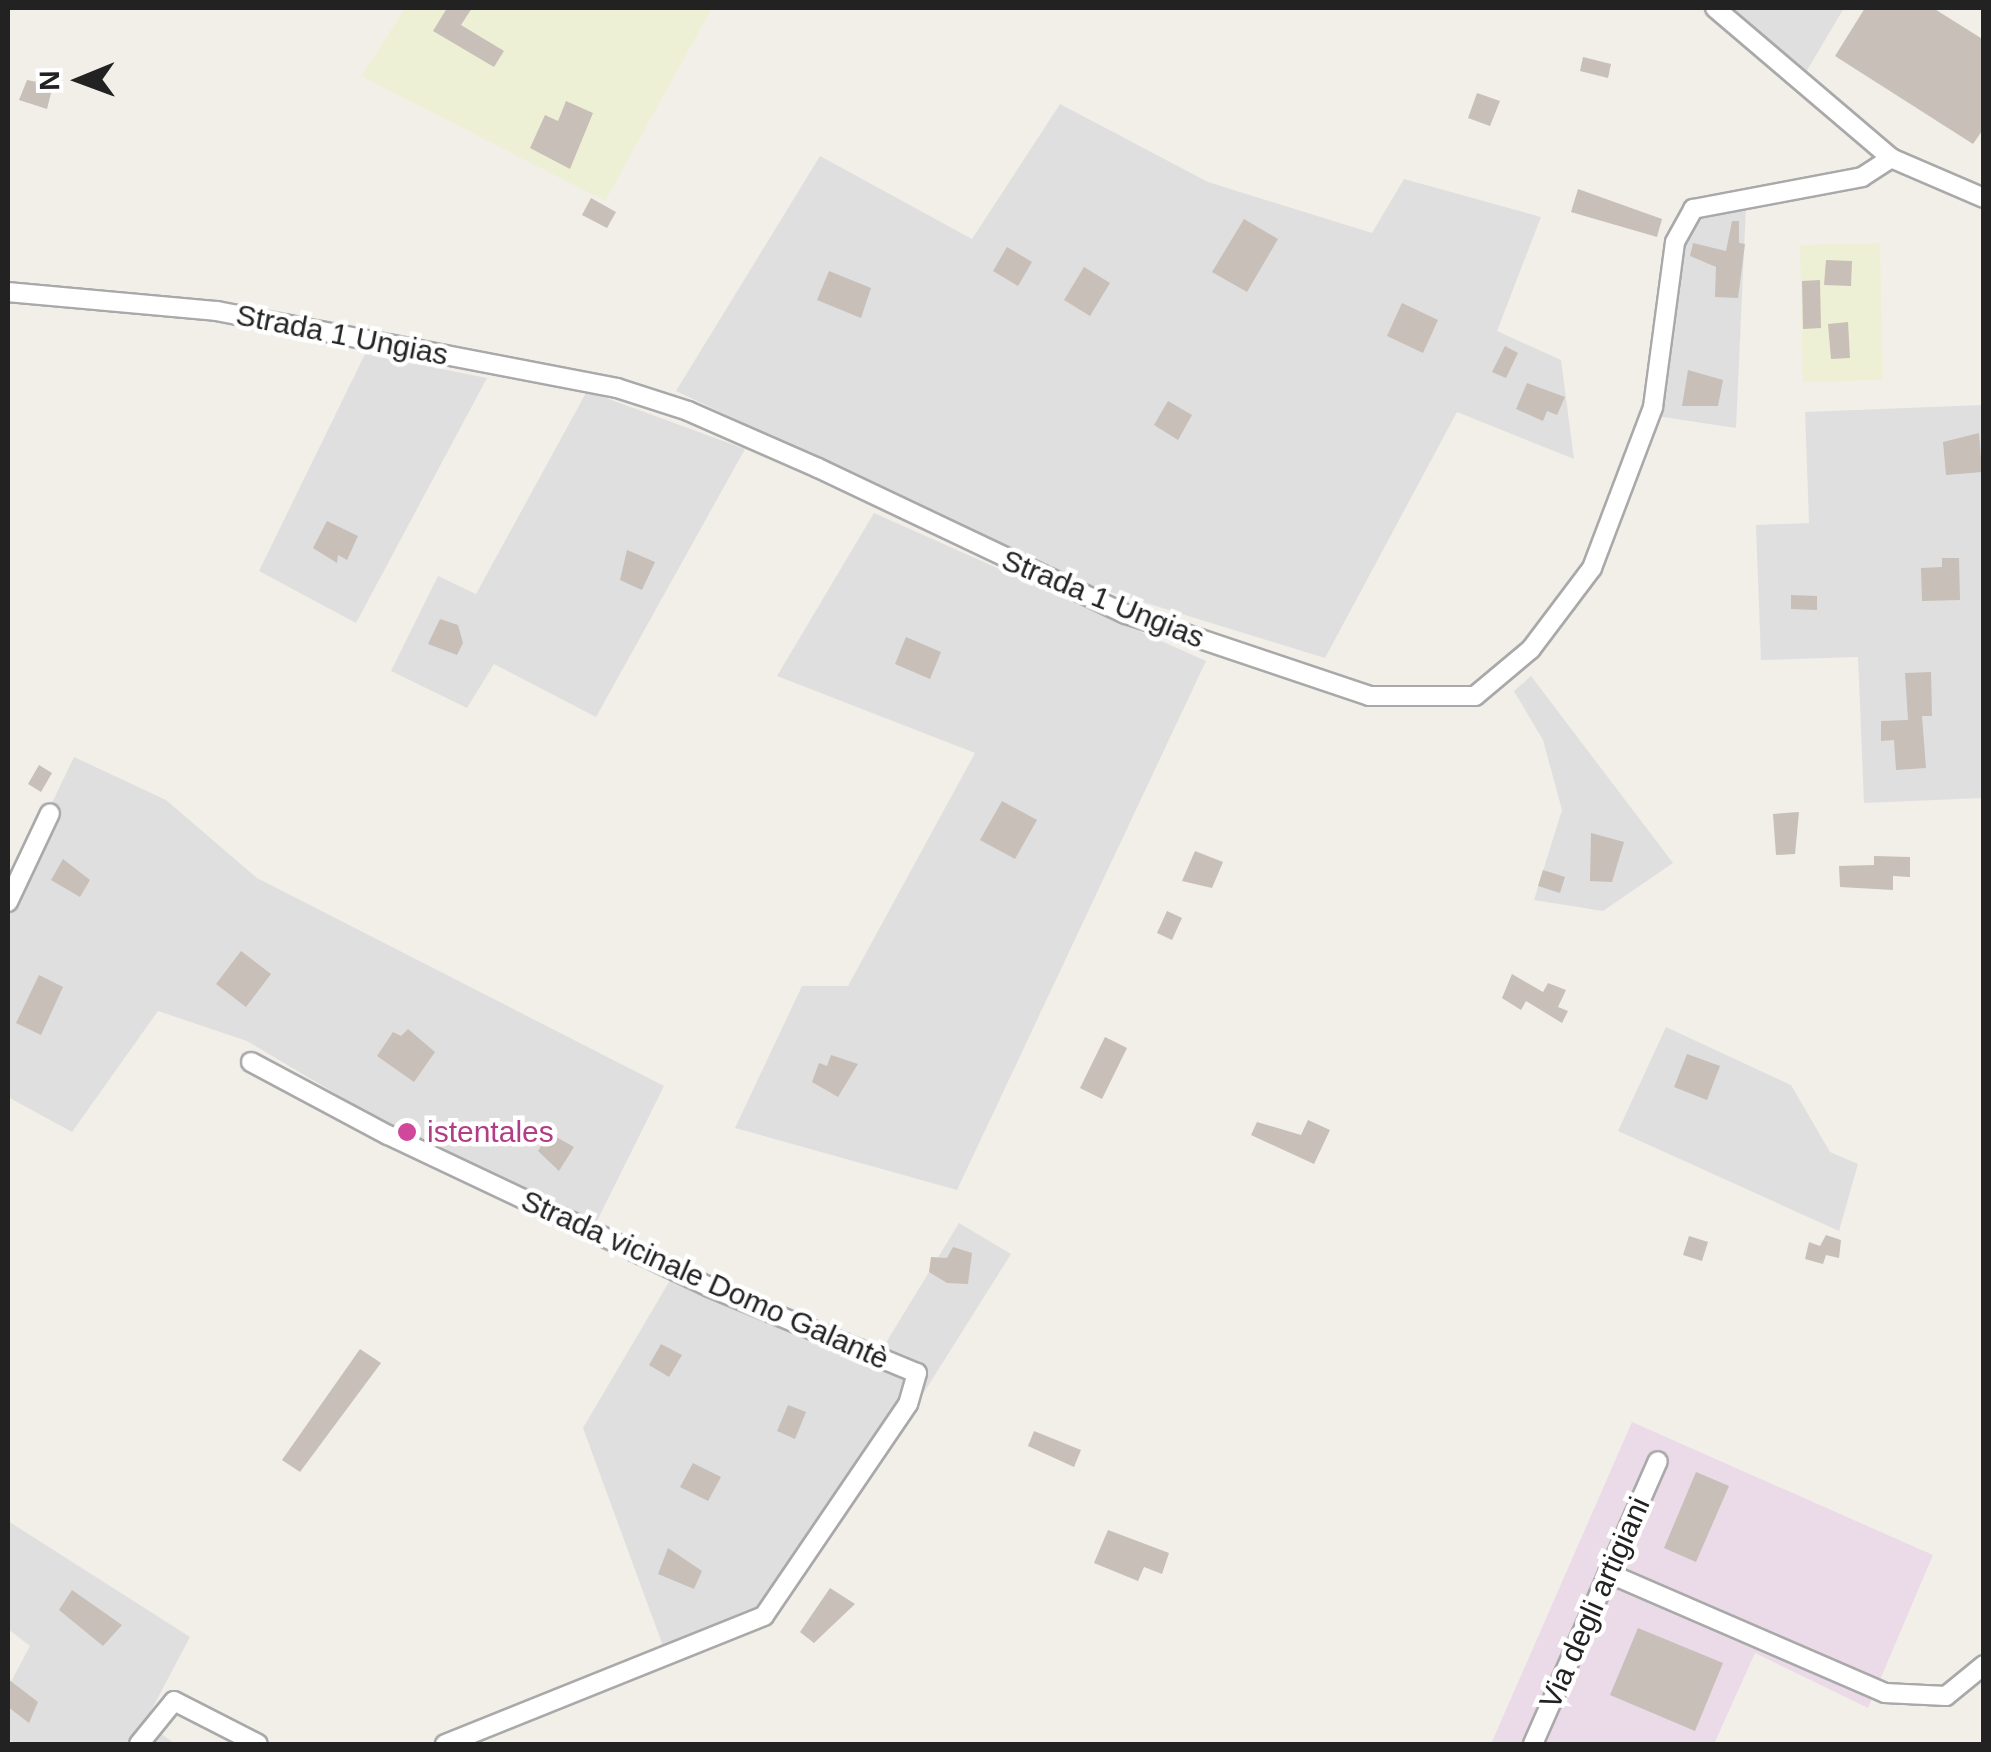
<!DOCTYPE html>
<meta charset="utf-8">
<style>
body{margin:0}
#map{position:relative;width:1991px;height:1752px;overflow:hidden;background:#f2efe9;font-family:Arial,sans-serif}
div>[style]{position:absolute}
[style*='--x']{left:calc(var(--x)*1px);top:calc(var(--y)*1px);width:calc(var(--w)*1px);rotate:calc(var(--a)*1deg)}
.residential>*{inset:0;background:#e0dfdf}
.industrial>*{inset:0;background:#ebdbe8}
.farmland>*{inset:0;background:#eef0d5}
.building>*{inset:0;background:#c7bfb8}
.roads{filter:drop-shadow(2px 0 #a9a9a9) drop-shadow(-2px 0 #a9a9a9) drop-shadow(0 2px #a9a9a9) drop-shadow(0 -2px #a9a9a9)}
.street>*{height:18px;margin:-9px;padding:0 9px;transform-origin:9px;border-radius:9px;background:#fff}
.dots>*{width:28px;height:28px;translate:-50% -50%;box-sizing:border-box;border:5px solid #fff;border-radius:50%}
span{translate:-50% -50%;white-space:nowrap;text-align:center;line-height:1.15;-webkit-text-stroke:9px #fff;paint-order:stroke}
.street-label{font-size:30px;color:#222}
.hotel-label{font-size:30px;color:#b23c85}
.left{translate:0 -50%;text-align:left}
.frame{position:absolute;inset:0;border:10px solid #222;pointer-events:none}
.north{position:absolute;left:30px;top:30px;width:100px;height:100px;-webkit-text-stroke:8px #fff;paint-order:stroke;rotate:269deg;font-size:28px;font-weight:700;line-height:40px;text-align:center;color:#222}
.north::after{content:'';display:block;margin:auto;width:35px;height:45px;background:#222;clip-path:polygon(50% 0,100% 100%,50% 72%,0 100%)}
</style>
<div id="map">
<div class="residential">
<i style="clip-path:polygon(1729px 8px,1844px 8px,1806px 72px)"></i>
<i style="clip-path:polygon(1060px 104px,1208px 182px,1372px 233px,1404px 179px,1541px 217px,1497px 331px,1561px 360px,1574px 459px,1457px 412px,1325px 658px,1078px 582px,676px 391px,820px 156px,972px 239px)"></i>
<i style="clip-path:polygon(1746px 206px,1736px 428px,1656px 416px,1689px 229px,1703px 210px)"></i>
<i style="clip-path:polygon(365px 354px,487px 378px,356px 623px,259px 571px)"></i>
<i style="clip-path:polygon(587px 391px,745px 449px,596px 717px,494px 664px,467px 708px,391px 671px,438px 576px,476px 594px)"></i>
<i style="clip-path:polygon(1983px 405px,1983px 798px,1864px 803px,1858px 657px,1761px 660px,1756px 525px,1809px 523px,1805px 412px)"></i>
<i style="clip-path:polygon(874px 513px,1206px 661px,957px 1190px,735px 1128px,802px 986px,848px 986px,975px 753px,777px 676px)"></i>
<i style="clip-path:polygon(1531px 676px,1673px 863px,1603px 911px,1534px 900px,1562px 810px,1543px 740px,1514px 691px)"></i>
<i style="clip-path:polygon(74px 757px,166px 800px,257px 878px,664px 1086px,595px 1225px,495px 1188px,247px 1041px,158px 1011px,72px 1132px,8px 1097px,8px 875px,16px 878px)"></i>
<i style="clip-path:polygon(1666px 1027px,1791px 1085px,1830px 1152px,1858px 1164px,1839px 1231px,1618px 1131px)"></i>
<i style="clip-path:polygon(959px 1223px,1011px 1254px,845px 1518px,773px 1615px,663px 1646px,583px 1428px,676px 1270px,876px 1359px)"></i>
<i style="clip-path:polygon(8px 1521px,190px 1637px,145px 1722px,175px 1744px,17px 1744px,8px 1739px,8px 1687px,30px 1646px,8px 1629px)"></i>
</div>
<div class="industrial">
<i style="clip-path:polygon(1632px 1422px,1933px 1555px,1868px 1708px,1755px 1653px,1714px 1744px,1491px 1744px)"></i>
</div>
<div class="farmland">
<i style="clip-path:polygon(405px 8px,712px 8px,605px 201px,361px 76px)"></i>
<i style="clip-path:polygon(1880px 243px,1883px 380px,1803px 382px,1800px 245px)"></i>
</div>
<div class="building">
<i style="clip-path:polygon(447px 8px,472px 8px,461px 25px,504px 51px,494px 67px,433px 31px)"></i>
<i style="clip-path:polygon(1865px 8px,1933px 8px,1984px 40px,1984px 128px,1973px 144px,1835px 56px)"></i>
<i style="clip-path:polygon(1583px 57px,1611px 64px,1608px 78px,1580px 71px)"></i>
<i style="clip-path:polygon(27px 80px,53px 85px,47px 109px,19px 100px)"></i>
<i style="clip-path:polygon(1477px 93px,1500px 101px,1490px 126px,1468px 118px)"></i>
<i style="clip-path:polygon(566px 101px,593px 113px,570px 169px,530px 148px,545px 115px,558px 121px)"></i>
<i style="clip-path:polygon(1578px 189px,1662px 219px,1657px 237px,1571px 212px)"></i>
<i style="clip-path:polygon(591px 198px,616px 212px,607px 228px,582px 215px)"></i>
<i style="clip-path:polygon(1244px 219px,1278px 239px,1247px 292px,1212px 272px)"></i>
<i style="clip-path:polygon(1732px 221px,1739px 221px,1739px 243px,1745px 244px,1738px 298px,1715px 297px,1716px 267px,1690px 256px,1693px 243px,1726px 251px)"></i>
<i style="clip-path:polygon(1007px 247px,1032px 262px,1018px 286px,993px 271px)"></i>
<i style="clip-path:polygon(1826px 260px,1852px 261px,1851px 286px,1824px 285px)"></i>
<i style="clip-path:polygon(1084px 267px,1110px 283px,1090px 316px,1064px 300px)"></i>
<i style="clip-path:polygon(829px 271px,871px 288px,861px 318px,817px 300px)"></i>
<i style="clip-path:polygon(1820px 280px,1821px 328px,1803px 329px,1802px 281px)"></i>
<i style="clip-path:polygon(1402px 303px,1438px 320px,1423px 353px,1387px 336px)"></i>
<i style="clip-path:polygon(1848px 322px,1850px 358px,1831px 359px,1828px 324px)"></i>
<i style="clip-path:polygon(1505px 346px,1518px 353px,1506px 378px,1492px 372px)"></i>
<i style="clip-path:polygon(1688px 370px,1723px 380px,1718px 406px,1682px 406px)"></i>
<i style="clip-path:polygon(1527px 383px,1565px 397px,1557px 415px,1547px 411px,1543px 421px,1516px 409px)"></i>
<i style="clip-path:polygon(1168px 401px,1192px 415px,1178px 440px,1154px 425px)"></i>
<i style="clip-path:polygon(1979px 433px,1982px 472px,1946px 475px,1943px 442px)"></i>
<i style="clip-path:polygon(327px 521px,358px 536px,347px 560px,338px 555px,337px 563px,313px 548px)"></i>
<i style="clip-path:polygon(627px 550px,655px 562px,642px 590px,620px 580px)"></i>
<i style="clip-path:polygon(1942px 558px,1959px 558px,1960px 600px,1922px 601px,1921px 568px,1942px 567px)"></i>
<i style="clip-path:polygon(1791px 595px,1817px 596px,1817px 610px,1791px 609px)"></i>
<i style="clip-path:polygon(440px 619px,458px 625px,463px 643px,457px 655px,428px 644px)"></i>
<i style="clip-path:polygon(906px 637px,941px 652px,930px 679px,895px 664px)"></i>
<i style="clip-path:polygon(1931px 672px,1932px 716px,1922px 716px,1926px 768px,1896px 770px,1894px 740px,1881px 741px,1881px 721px,1908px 720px,1905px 673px)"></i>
<i style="clip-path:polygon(39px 765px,52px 773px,41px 792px,28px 784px)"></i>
<i style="clip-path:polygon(1002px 801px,1037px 820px,1015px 859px,980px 840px)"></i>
<i style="clip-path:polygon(1799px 812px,1795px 854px,1776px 855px,1773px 814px)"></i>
<i style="clip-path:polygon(1591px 833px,1624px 842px,1612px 882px,1590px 881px)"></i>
<i style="clip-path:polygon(1195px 851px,1223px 862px,1212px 888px,1182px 881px)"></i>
<i style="clip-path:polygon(1874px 856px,1910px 857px,1910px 877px,1893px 876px,1893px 890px,1840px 887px,1839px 866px,1874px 865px)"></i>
<i style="clip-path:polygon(63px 859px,90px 880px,80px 897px,51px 880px)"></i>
<i style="clip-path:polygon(1543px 870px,1565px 877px,1560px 893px,1538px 886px)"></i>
<i style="clip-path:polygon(1167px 911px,1182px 918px,1172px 940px,1157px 933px)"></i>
<i style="clip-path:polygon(241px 951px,271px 974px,246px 1007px,216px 984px)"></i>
<i style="clip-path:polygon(1512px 974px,1543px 992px,1548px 983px,1566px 990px,1558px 1007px,1568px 1011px,1562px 1023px,1526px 1001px,1521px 1010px,1502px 998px)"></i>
<i style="clip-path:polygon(39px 975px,63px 987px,41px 1035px,16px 1023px)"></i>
<i style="clip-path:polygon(408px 1029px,435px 1052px,414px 1082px,377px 1056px,393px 1032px,401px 1036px)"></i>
<i style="clip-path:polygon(1105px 1037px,1127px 1048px,1102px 1099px,1080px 1088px)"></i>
<i style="clip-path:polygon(1687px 1054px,1720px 1066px,1707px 1100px,1674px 1087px)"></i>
<i style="clip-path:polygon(831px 1055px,858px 1064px,838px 1097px,812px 1082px,819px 1063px,827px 1066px)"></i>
<i style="clip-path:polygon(1308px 1120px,1330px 1130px,1314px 1164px,1251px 1135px,1257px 1122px,1301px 1135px)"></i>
<i style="clip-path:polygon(549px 1133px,574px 1147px,559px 1171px,538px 1151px)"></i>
<i style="clip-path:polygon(1826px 1235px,1841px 1240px,1839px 1258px,1826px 1255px,1823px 1264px,1805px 1259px,1809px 1242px,1820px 1246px)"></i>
<i style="clip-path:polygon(1689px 1236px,1708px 1242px,1702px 1261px,1683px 1255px)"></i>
<i style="clip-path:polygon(953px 1247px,972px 1253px,968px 1284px,947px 1283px,929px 1272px,931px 1257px,947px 1258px)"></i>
<i style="clip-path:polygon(661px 1344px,682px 1355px,669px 1377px,649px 1365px)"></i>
<i style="clip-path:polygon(360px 1349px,381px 1363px,300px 1472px,282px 1460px)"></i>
<i style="clip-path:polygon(788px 1405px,806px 1412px,795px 1439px,777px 1431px)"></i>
<i style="clip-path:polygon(1034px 1431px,1081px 1450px,1074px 1467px,1028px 1446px)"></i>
<i style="clip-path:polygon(693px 1463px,721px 1477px,708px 1501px,680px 1487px)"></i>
<i style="clip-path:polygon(1696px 1472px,1729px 1486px,1696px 1562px,1664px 1548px)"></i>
<i style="clip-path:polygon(1108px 1530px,1169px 1553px,1162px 1574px,1144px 1567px,1138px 1581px,1094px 1563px)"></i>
<i style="clip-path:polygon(668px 1548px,702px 1571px,694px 1589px,658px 1574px)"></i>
<i style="clip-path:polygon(830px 1588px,855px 1604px,814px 1643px,800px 1632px)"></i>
<i style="clip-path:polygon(72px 1590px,122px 1625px,103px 1646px,59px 1610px)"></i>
<i style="clip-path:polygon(1638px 1628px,1723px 1663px,1695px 1731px,1610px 1695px)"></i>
<i style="clip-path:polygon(8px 1679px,38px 1702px,29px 1723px,8px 1707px)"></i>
</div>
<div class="roads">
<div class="street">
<i style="--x:1715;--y:8;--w:231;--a:40.4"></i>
<i style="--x:1891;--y:158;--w:101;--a:23.3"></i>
<i style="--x:8;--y:292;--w:210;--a:5.2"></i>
<i style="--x:217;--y:311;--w:407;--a:10.9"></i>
<i style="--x:617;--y:388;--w:75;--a:17.9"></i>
<i style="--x:688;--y:411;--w:142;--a:23.7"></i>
<i style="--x:818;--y:468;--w:341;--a:25.4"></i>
<i style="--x:1126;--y:614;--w:256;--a:18.6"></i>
<i style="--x:1369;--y:696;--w:106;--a:0"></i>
<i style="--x:1475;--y:696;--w:73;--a:-40"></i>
<i style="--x:1531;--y:649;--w:101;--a:-53"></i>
<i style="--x:1592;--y:568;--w:172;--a:-69.2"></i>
<i style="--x:1653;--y:407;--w:166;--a:-82.4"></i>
<i style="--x:1675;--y:242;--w:38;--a:-61"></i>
<i style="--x:1693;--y:209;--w:172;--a:-10.7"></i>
<i style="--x:1862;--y:177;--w:35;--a:-33"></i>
<i style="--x:8;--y:902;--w:98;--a:-64.7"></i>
<i style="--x:251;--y:1062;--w:155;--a:28.1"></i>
<i style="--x:388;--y:1135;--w:355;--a:25.3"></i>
<i style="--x:709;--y:1287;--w:225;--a:22.5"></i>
<i style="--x:917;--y:1373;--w:32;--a:106"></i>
<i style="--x:908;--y:1404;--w:256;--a:124.2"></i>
<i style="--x:764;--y:1616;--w:344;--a:158.1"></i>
<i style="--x:1608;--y:1573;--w:302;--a:23.4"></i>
<i style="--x:1885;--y:1693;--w:61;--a:2.8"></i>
<i style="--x:1946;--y:1696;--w:49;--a:-39.2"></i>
<i style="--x:139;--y:1744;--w:55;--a:-50.9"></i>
<i style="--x:174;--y:1701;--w:94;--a:27.1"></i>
<i style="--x:1533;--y:1744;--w:309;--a:-66.2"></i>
</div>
</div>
<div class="dots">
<i style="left:407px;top:1132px;background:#d1479c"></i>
</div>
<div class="street-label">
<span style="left:342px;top:335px;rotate:11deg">Strada 1 Ungias</span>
<span style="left:1103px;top:599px;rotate:22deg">Strada 1 Ungias</span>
<span style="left:705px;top:1280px;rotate:24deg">Strada vicinale Domo Galantè</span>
<span style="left:1595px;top:1603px;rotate:-66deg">Via degli artigiani</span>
</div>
<div class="hotel-label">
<span class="left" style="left:427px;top:1132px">istentales</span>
</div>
<div class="frame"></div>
<div class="north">N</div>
</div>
